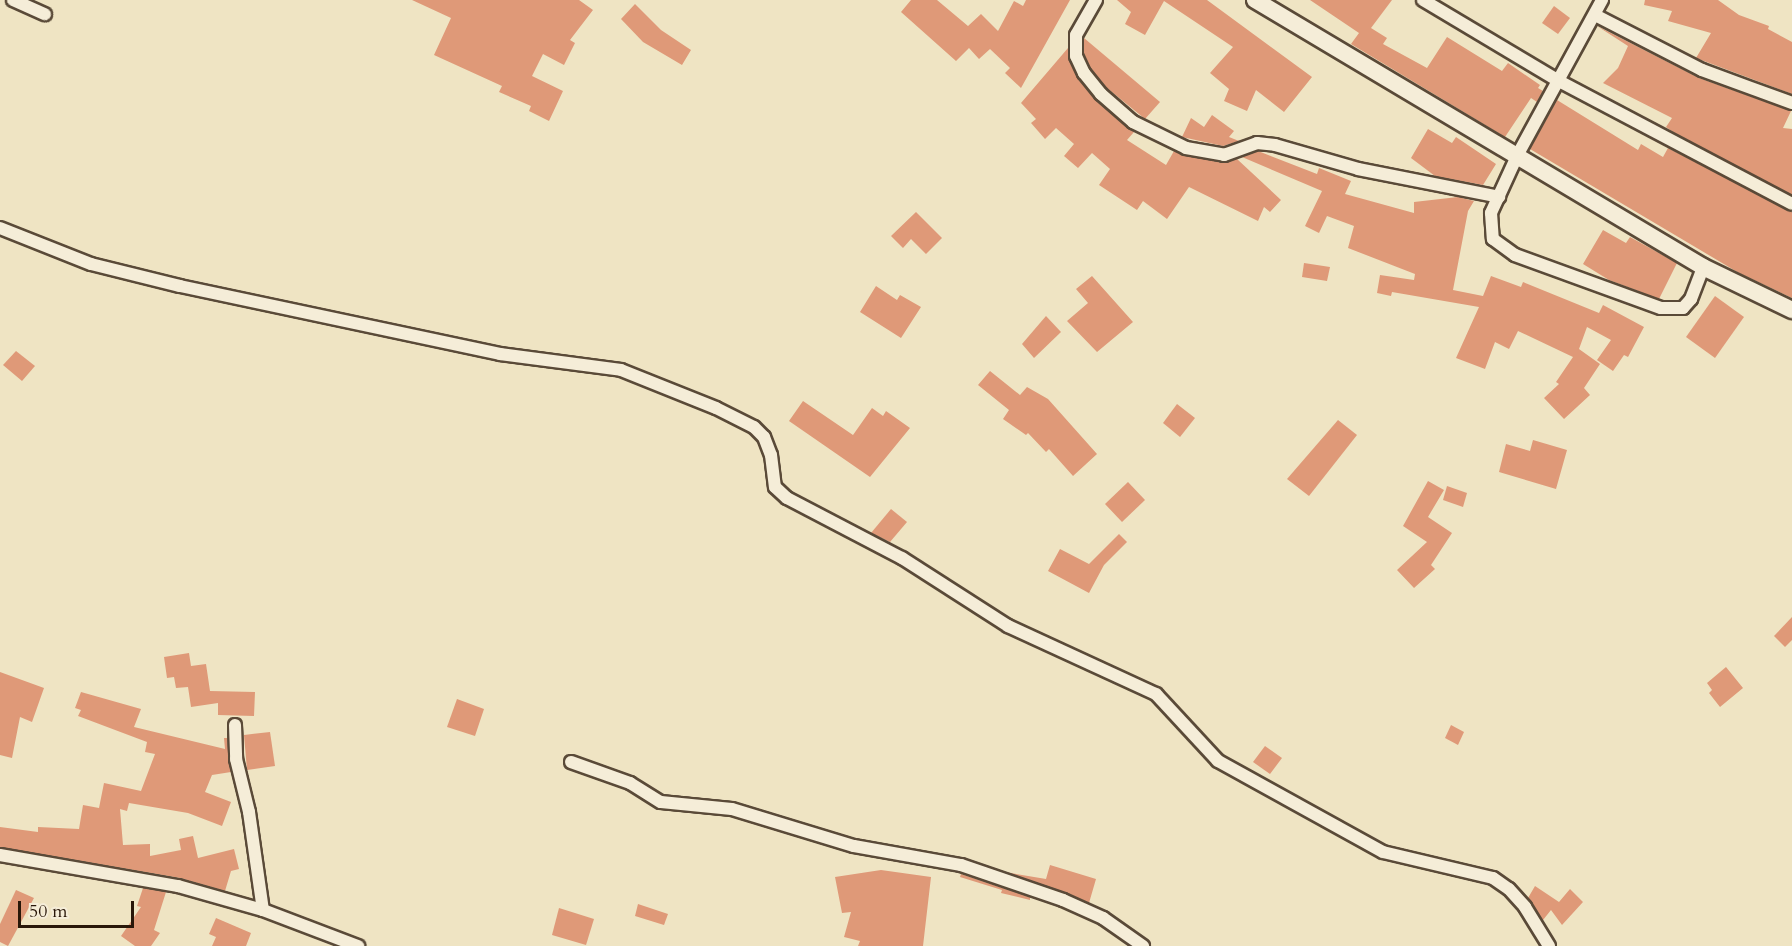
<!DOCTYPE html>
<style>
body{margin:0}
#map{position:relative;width:1792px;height:946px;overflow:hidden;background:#efe4c3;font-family:Cardo,serif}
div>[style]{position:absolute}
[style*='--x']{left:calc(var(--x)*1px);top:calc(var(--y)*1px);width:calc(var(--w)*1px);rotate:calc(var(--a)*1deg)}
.building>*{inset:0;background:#df9978}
.roads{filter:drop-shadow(2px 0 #5a4a38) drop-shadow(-2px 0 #5a4a38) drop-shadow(0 2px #5a4a38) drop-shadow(0 -2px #5a4a38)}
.street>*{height:12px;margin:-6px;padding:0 6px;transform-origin:6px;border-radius:6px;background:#f5edd8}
.secondary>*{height:16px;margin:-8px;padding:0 8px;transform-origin:8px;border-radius:8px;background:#f5edd8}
span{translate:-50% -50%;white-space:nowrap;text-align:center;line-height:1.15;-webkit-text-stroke:4.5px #f5edd8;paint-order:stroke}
.scale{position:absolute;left:18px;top:901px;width:116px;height:27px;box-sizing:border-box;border:3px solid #291709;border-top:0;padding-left:8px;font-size:18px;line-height:21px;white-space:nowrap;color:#291709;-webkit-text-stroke:4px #f5edd8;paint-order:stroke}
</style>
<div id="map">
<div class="building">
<i style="clip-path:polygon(412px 0,579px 0,593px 10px,570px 40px,575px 43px,564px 65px,543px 54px,532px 76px,563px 91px,549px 121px,529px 111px,531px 106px,499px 92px,502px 86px,434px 55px,451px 18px)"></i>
<i style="clip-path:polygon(911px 0,937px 0,968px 26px,981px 14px,998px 31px,1014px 1px,1023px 6px,1026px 0,1070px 0,1021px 88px,1005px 73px,1010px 68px,990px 49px,979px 59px,969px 48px,956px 61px,901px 12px)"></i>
<i style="clip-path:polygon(1117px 0,1207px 0,1312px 77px,1284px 112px,1256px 90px,1247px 111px,1224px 101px,1229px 89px,1210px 73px,1233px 47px,1164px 1px,1145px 35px,1125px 24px,1131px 12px)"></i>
<i style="clip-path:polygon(1310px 0,1392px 0,1371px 28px,1387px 38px,1383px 44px,1427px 68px,1447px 37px,1502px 71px,1508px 63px,1540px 85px,1538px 88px,1543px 91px,1537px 102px,1531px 98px,1505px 137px,1351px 44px,1359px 33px)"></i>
<i style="clip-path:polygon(1645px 0,1718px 0,1739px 15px,1769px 26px,1768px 29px,1792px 42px,1792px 94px,1696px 58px,1711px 33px,1668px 21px,1672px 11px,1644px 5px)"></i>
<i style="clip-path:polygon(635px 4px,661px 30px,691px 50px,682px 65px,643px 42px,621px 19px)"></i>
<i style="clip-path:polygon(1554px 6px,1570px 18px,1558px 34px,1542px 23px)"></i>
<i style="clip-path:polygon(1597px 26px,1699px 78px,1791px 111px,1783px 128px,1792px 129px,1792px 195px,1673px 132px,1666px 127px,1672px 118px,1603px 83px,1618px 68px,1628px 46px)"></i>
<i style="clip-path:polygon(1084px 38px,1160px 102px,1145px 119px,1107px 88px,1091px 69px,1084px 54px)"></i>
<i style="clip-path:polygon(1068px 48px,1078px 78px,1096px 100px,1134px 132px,1127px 140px,1166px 165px,1174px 151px,1222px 163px,1237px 159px,1281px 200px,1270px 212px,1264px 207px,1258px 221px,1189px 187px,1167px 219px,1143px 201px,1137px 210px,1099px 185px,1110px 169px,1092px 153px,1078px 168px,1064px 156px,1074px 144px,1056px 128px,1045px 139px,1031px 123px,1036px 119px,1021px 103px)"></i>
<i style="clip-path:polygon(1557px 100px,1638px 150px,1641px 144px,1663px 157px,1668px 148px,1792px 212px,1792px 298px,1739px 273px,1530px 149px)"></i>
<i style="clip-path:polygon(1212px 115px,1234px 131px,1229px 137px,1239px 141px,1223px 146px,1182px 137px,1191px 118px,1204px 127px)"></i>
<i style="clip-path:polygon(1428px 129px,1452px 143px,1456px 137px,1496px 164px,1483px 185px,1435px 176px,1411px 158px)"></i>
<i style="clip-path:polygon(1258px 151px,1317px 174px,1319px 168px,1351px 181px,1345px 194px,1414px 213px,1414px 202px,1458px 197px,1474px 201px,1468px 211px,1453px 290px,1483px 296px,1491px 276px,1521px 287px,1523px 282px,1599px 313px,1603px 305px,1644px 327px,1628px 357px,1624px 355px,1613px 371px,1597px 360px,1611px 340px,1587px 327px,1579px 349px,1600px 364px,1584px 388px,1590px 395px,1564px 419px,1544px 398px,1559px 384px,1556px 382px,1573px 357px,1518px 331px,1509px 349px,1495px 342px,1485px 369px,1456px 358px,1479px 307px,1392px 292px,1391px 296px,1377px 293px,1380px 275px,1414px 280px,1415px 274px,1348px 248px,1354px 226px,1327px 216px,1319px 233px,1305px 226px,1322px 191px,1242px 157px)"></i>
<i style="clip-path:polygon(916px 212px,942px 238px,926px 254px,911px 239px,903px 248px,891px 236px)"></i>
<i style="clip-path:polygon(1603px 230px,1626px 243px,1630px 237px,1677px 263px,1659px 299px,1609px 280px,1583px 264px)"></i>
<i style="clip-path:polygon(1304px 263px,1330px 267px,1327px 281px,1302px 277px)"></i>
<i style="clip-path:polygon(1092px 276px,1133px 322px,1097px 352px,1067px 321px,1088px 303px,1076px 289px)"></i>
<i style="clip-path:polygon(876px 286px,897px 300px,900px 295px,921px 307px,901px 338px,860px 312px)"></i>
<i style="clip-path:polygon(1715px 296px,1744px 317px,1715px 358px,1686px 337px)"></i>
<i style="clip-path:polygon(1046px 316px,1061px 332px,1034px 358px,1022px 344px)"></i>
<i style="clip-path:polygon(16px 351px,35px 366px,22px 381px,3px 365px)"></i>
<i style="clip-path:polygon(990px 371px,1020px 395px,1027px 387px,1048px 399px,1097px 454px,1073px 476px,1049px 449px,1046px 452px,1028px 433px,1026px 435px,1003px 419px,1009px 410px,978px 385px)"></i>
<i style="clip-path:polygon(803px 401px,853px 435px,872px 408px,883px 416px,886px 411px,910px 428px,870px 477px,789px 421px)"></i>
<i style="clip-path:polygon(1177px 404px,1195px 418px,1180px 437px,1163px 423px)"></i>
<i style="clip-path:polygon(1338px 420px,1357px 435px,1309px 496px,1287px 479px)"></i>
<i style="clip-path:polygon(1533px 440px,1567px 450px,1556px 489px,1499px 472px,1506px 444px,1530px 451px)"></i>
<i style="clip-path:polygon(1428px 481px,1444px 490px,1428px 517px,1452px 533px,1431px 565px,1435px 569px,1414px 588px,1397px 570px,1427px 542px,1403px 526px)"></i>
<i style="clip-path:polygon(1128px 482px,1145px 500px,1122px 522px,1105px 504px)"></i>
<i style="clip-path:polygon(1447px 486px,1467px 493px,1463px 507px,1443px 500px)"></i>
<i style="clip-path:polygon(891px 509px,907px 522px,890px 542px,871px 533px)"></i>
<i style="clip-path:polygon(1119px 534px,1127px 542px,1104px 565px,1089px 593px,1048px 571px,1060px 549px,1089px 564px)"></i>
<i style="clip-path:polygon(1792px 617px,1792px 640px,1785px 647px,1774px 636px)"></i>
<i style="clip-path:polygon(189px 653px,191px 666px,206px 664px,210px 691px,255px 692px,254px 716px,218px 715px,218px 703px,191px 707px,188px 687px,176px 688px,174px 677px,167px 678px,164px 657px)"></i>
<i style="clip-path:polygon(1726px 667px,1743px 688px,1720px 707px,1709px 693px,1712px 690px,1707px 683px)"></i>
<i style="clip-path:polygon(0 672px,44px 688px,32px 722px,20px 717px,12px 758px,0 755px)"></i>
<i style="clip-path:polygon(81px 692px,141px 709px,134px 727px,225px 749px,224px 738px,227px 738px,231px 772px,212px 775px,205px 792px,231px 802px,222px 826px,188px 813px,129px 803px,127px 811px,120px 809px,123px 845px,150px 844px,150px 856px,181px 850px,179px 839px,193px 836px,198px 858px,234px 849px,239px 869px,231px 871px,225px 891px,180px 878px,0 847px,0 827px,38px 832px,38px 827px,79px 829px,83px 805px,99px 808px,104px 783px,141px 791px,155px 754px,145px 752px,147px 742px,78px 716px,81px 710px,75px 708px)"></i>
<i style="clip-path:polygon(457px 699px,484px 709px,475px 736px,447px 727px)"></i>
<i style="clip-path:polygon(1451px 725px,1464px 732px,1458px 745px,1445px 738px)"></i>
<i style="clip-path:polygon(270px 732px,275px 766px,247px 770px,244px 735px)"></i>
<i style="clip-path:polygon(1265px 746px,1282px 758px,1270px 774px,1253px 762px)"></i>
<i style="clip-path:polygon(1050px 865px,1096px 879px,1089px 903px,1005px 872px,1046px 879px)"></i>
<i style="clip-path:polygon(881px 870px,931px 877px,923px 946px,858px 946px,860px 941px,844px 937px,851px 912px,842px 913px,835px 877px)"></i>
<i style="clip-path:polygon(961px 874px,1030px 897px,1030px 900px,1001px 893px,1002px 890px,960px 877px)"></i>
<i style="clip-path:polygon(1535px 886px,1559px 902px,1570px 889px,1583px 902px,1562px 925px,1551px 910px,1543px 920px,1528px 898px)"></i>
<i style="clip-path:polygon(143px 888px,166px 892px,154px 930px,160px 933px,151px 946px,135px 946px,121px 936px,141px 907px,137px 906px)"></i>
<i style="clip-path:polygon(16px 890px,34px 898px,8px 946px,0 942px,0 924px)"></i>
<i style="clip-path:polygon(638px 904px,668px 914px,664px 925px,635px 916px)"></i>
<i style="clip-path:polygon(559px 908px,594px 919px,586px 945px,552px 935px)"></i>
<i style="clip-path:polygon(216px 918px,251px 933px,246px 946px,212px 946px,216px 937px,209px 934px)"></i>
</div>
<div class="roads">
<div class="street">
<i style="--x:13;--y:0;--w:35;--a:24"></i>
<i style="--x:1096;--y:0;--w:40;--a:119.7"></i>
<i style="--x:1076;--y:35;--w:21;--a:90"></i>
<i style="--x:1076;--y:56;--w:19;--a:65"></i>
<i style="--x:1084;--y:73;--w:27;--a:51"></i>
<i style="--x:1101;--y:94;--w:43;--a:41.2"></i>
<i style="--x:1133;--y:122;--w:59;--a:26.1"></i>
<i style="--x:1186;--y:148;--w:39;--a:10"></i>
<i style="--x:1224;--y:155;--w:35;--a:-20"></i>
<i style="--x:1257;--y:143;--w:18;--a:6"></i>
<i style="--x:1275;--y:145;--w:86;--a:16.1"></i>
<i style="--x:1358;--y:169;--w:144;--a:11.2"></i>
<i style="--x:1423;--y:0;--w:158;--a:30.8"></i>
<i style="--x:1559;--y:81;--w:263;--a:27.8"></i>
<i style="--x:1602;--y:0;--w:175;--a:118.6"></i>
<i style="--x:1518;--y:154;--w:65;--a:114.6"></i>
<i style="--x:1491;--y:213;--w:26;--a:86"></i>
<i style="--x:1493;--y:239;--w:27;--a:36"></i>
<i style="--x:1515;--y:255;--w:155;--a:20"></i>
<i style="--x:1661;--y:308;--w:22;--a:0"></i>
<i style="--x:1683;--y:308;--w:12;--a:-48"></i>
<i style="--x:1691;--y:299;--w:34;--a:-69"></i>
<i style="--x:1595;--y:15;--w:120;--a:27.2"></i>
<i style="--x:1702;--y:70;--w:96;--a:20.1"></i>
<i style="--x:0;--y:228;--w:98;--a:21.6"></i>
<i style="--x:91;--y:264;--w:92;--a:13.9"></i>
<i style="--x:180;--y:286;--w:327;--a:12"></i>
<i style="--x:500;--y:354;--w:122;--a:7.5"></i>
<i style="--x:621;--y:370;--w:102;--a:21.8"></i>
<i style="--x:716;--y:408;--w:42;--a:26.6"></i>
<i style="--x:754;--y:427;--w:14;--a:45"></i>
<i style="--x:764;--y:437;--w:19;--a:69"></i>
<i style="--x:771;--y:455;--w:32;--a:83"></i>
<i style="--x:775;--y:487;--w:16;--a:43"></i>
<i style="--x:787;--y:498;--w:130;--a:27.6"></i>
<i style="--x:902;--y:558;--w:126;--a:32.7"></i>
<i style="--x:1008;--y:626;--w:163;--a:24.7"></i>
<i style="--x:1156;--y:694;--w:91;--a:47.2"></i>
<i style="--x:1218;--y:761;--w:188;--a:28.9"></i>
<i style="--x:1383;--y:852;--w:113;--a:13.3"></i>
<i style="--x:1493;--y:878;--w:19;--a:35"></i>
<i style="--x:1509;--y:889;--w:24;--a:48"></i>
<i style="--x:1525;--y:907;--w:46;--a:58.4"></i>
<i style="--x:235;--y:725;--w:34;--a:88"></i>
<i style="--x:236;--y:759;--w:55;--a:76.2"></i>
<i style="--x:249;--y:812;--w:99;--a:81.9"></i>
<i style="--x:263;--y:910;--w:102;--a:20.8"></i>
<i style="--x:571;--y:762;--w:63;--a:19.6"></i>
<i style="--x:630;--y:783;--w:36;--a:32"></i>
<i style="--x:661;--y:802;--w:71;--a:5.6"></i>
<i style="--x:732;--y:809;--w:127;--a:16.9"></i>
<i style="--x:854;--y:846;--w:109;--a:10.1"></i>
<i style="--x:961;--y:865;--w:108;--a:18.9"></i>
<i style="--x:1063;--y:900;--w:44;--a:24.2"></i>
<i style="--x:1103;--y:918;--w:49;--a:35"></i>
<i style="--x:0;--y:855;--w:181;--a:9.9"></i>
<i style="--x:178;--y:886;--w:88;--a:15.8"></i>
</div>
<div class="secondary">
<i style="--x:1255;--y:0;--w:522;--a:30.79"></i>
<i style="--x:1703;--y:267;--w:99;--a:25.8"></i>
</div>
</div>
<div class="scale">50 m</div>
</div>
